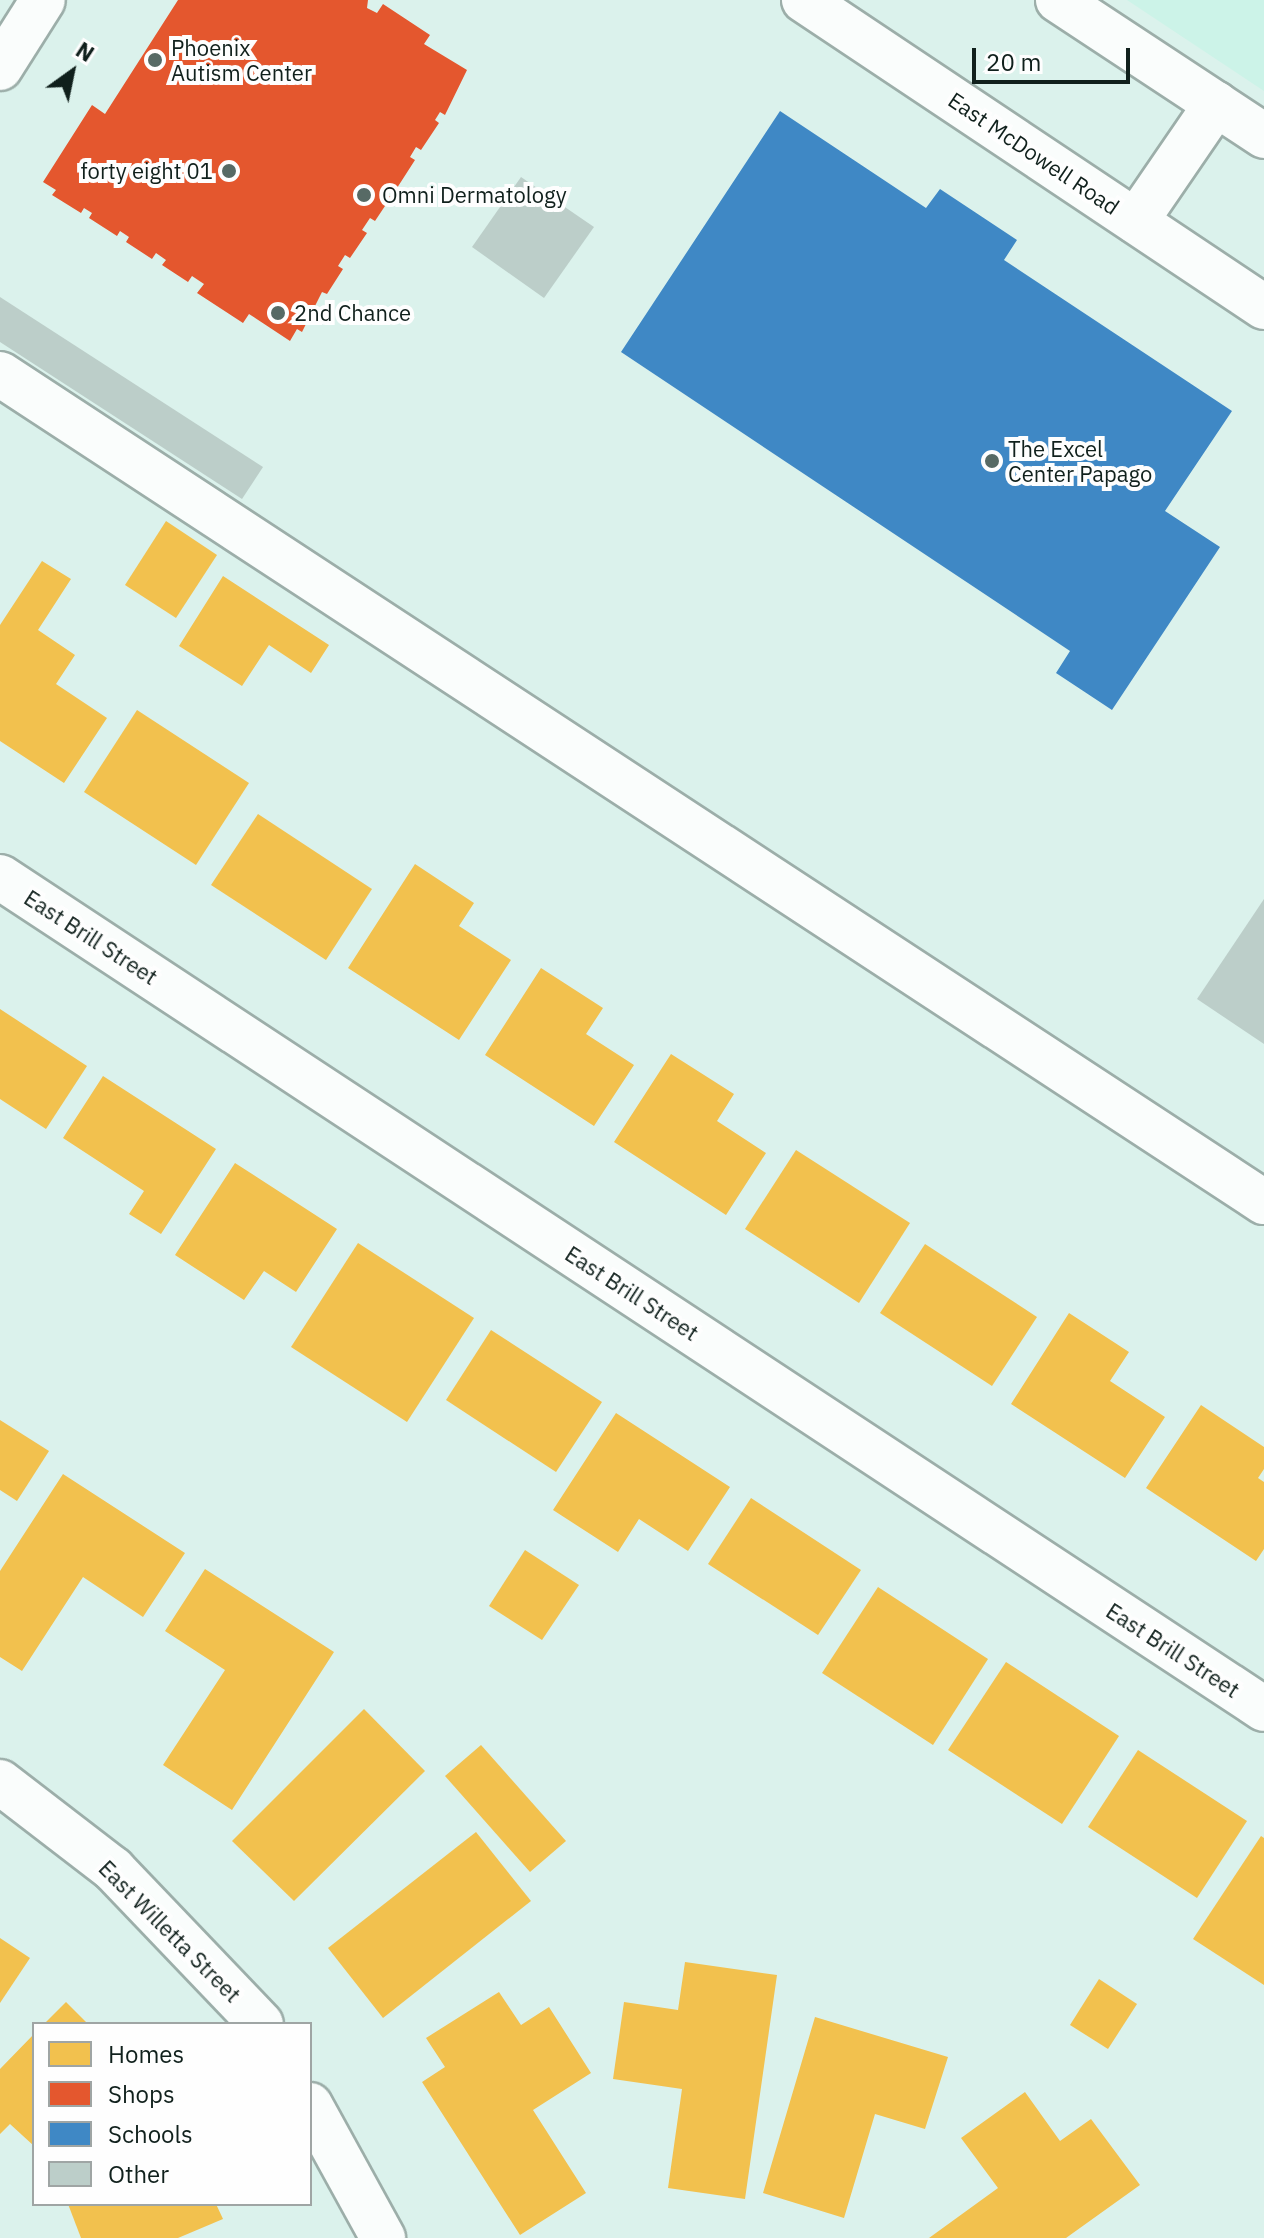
<!DOCTYPE html>
<style>
body{margin:0}
#map{position:relative;width:1264px;height:2238px;overflow:hidden;background:#dbf2ec;font-family:"IBM Plex Sans",sans-serif}
div>[style]{position:absolute}
[style*='--x']{left:calc(var(--x)*1px);top:calc(var(--y)*1px);width:calc(var(--w)*1px);rotate:calc(var(--a)*1deg)}
.built>*{inset:0;background:#ccf3e8}
.homes>*{inset:0;background:#f2c14e}
.shops>*{inset:0;background:#e4572e}
.schools>*{inset:0;background:#3f88c5}
.building>*{inset:0;background:#bccec9}
.roads{filter:drop-shadow(2px 0 #9caea9) drop-shadow(-2px 0 #9caea9) drop-shadow(0 2px #9caea9) drop-shadow(0 -2px #9caea9)}
.minor>*{height:44px;margin:-22px;padding:0 22px;transform-origin:22px;border-radius:22px;background:#fafdfc}
.major>*{height:44px;margin:-22px;padding:0 22px;transform-origin:22px;border-radius:22px;background:#fafdfc}
.dots>*{width:22px;height:22px;translate:-50% -50%;box-sizing:border-box;border:4px solid #fefefe;border-radius:50%}
span{translate:-50% -50%;white-space:nowrap;text-align:center;line-height:1.15;-webkit-text-stroke:8px #fefefe;paint-order:stroke}
.poi-label{font-size:22px;color:#10201c}
.left{translate:0 -50%;text-align:left}
.right{translate:-100% -50%;text-align:right}
.street-label{font-size:22px;color:#10201c}
.legend{position:absolute;left:32px;top:2022px;width:280px;height:184px;box-sizing:border-box;background:#fefefe;border:2px solid #9fa5a4;margin:0;padding:10px 14px;list-style:none;font-size:24px;color:#10201c}
.legend li{display:flex;align-items:center;gap:16px;height:40px}
.legend b{width:40px;border:2px solid #9fa5a4}
.north{position:absolute;left:32px;top:32px;width:80px;height:80px;-webkit-text-stroke:6px #fefefe;paint-order:stroke;rotate:33deg;font-size:22px;font-weight:700;line-height:32px;text-align:center;color:#10201c}
.north::after{content:'';display:block;margin:auto;width:28px;height:36px;background:#10201c;clip-path:polygon(50% 0,100% 100%,50% 72%,0 100%)}
.scale{position:absolute;left:972px;top:48px;width:158px;height:36px;box-sizing:border-box;border:4px solid #10201c;border-top:0;padding-left:10px;font-size:24px;line-height:28px;white-space:nowrap;color:#10201c;-webkit-text-stroke:6px #fefefe;paint-order:stroke}
</style>
<div id="map">
<div class="built">
<i style="clip-path:polygon(1127px 0,1264px 0,1264px 91px)"></i>
</div>
<div class="homes">
<i style="clip-path:polygon(166px 521px,217px 555px,176px 618px,125px 585px)"></i>
<i style="clip-path:polygon(42px 561px,71px 579px,38px 630px,75px 655px,56px 684px,107px 718px,64px 783px,0 741px,0 625px)"></i>
<i style="clip-path:polygon(223px 576px,329px 645px,311px 673px,269px 645px,242px 686px,179px 646px)"></i>
<i style="clip-path:polygon(137px 710px,249px 783px,196px 865px,84px 792px)"></i>
<i style="clip-path:polygon(258px 814px,372px 889px,326px 960px,211px 885px)"></i>
<i style="clip-path:polygon(415px 864px,474px 903px,459px 926px,511px 960px,459px 1040px,348px 968px)"></i>
<i style="clip-path:polygon(541px 968px,603px 1008px,586px 1034px,634px 1065px,594px 1126px,485px 1055px)"></i>
<i style="clip-path:polygon(0 1009px,87px 1066px,46px 1129px,0 1099px)"></i>
<i style="clip-path:polygon(671px 1054px,734px 1094px,717px 1121px,766px 1153px,726px 1215px,614px 1142px)"></i>
<i style="clip-path:polygon(103px 1076px,216px 1149px,161px 1234px,129px 1214px,144px 1191px,63px 1138px)"></i>
<i style="clip-path:polygon(796px 1150px,910px 1223px,859px 1303px,745px 1229px)"></i>
<i style="clip-path:polygon(235px 1163px,337px 1229px,296px 1292px,264px 1271px,244px 1300px,175px 1255px)"></i>
<i style="clip-path:polygon(358px 1243px,474px 1318px,407px 1422px,291px 1347px)"></i>
<i style="clip-path:polygon(925px 1244px,1037px 1317px,992px 1386px,880px 1313px)"></i>
<i style="clip-path:polygon(1069px 1313px,1129px 1352px,1110px 1381px,1165px 1417px,1125px 1478px,1011px 1404px)"></i>
<i style="clip-path:polygon(491px 1330px,602px 1402px,556px 1472px,446px 1400px)"></i>
<i style="clip-path:polygon(1201px 1405px,1264px 1447px,1264px 1469px,1258px 1478px,1264px 1482px,1264px 1549px,1256px 1561px,1146px 1488px)"></i>
<i style="clip-path:polygon(616px 1413px,730px 1487px,688px 1551px,639px 1519px,618px 1552px,553px 1510px)"></i>
<i style="clip-path:polygon(0 1420px,49px 1451px,17px 1501px,0 1490px)"></i>
<i style="clip-path:polygon(63px 1474px,185px 1553px,143px 1617px,83px 1577px,22px 1671px,0 1657px,0 1571px)"></i>
<i style="clip-path:polygon(751px 1498px,861px 1570px,818px 1635px,708px 1564px)"></i>
<i style="clip-path:polygon(525px 1550px,579px 1585px,542px 1640px,489px 1606px)"></i>
<i style="clip-path:polygon(205px 1569px,334px 1652px,232px 1810px,163px 1765px,225px 1670px,165px 1631px)"></i>
<i style="clip-path:polygon(878px 1587px,988px 1659px,933px 1745px,822px 1673px)"></i>
<i style="clip-path:polygon(1006px 1662px,1119px 1736px,1062px 1824px,948px 1750px)"></i>
<i style="clip-path:polygon(364px 1709px,425px 1771px,294px 1901px,232px 1841px)"></i>
<i style="clip-path:polygon(481px 1745px,566px 1841px,530px 1872px,445px 1776px)"></i>
<i style="clip-path:polygon(1138px 1750px,1247px 1821px,1197px 1898px,1088px 1827px)"></i>
<i style="clip-path:polygon(476px 1832px,531px 1901px,383px 2018px,328px 1948px)"></i>
<i style="clip-path:polygon(1261px 1836px,1264px 1838px,1264px 1985px,1193px 1939px)"></i>
<i style="clip-path:polygon(0 1938px,30px 1958px,0 2003px)"></i>
<i style="clip-path:polygon(685px 1962px,777px 1975px,745px 2199px,668px 2188px,682px 2089px,613px 2079px,624px 2002px,678px 2010px)"></i>
<i style="clip-path:polygon(1099px 1979px,1137px 2004px,1108px 2049px,1070px 2025px)"></i>
<i style="clip-path:polygon(499px 1992px,521px 2025px,549px 2007px,591px 2073px,533px 2110px,586px 2193px,520px 2235px,422px 2082px,445px 2067px,426px 2038px)"></i>
<i style="clip-path:polygon(66px 2002px,88px 2024px,44px 2024px)"></i>
<i style="clip-path:polygon(815px 2017px,948px 2057px,925px 2129px,875px 2114px,844px 2218px,763px 2193px)"></i>
<i style="clip-path:polygon(34px 2034px,34px 2146px,10px 2124px,0 2134px,0 2069px)"></i>
<i style="clip-path:polygon(1025px 2092px,1060px 2141px,1091px 2119px,1140px 2185px,1066px 2238px,929px 2238px,998px 2188px,961px 2138px)"></i>
<i style="clip-path:polygon(68px 2204px,216px 2204px,223px 2219px,178px 2238px,81px 2238px)"></i>
</div>
<div class="shops">
<i style="clip-path:polygon(178px 0,368px 0,367px 8px,377px 13px,383px 4px,430px 35px,424px 44px,467px 70px,445px 115px,440px 112px,435px 120px,439px 123px,421px 150px,416px 147px,410px 157px,415px 160px,397px 188px,392px 184px,386px 195px,391px 197px,375px 221px,370px 218px,362px 230px,367px 233px,350px 258px,345px 255px,338px 266px,343px 269px,327px 294px,322px 292px,302px 332px,297px 329px,290px 341px,249px 314px,243px 323px,197px 293px,204px 284px,192px 276px,188px 282px,162px 265px,166px 260px,156px 253px,152px 259px,126px 242px,129px 237px,120px 231px,117px 236px,89px 218px,92px 213px,84px 208px,81px 213px,52px 195px,56px 190px,43px 182px,92px 105px,105px 114px)"></i>
</div>
<div class="schools">
<i style="clip-path:polygon(780px 111px,926px 208px,940px 189px,1017px 240px,1004px 260px,1232px 411px,1165px 511px,1220px 547px,1112px 710px,1056px 673px,1070px 651px,621px 352px)"></i>
</div>
<div class="building">
<i style="clip-path:polygon(521px 177px,594px 227px,544px 298px,472px 247px)"></i>
<i style="clip-path:polygon(0 297px,263px 467px,242px 499px,0 342px)"></i>
<i style="clip-path:polygon(1264px 899px,1264px 1044px,1197px 999px)"></i>
</div>
<div class="roads">
<div class="minor">
<i style="--x:0;--y:68;--w:80;--a:-57.7"></i>
<i style="--x:0;--y:374;--w:1511;--a:33.23"></i>
<i style="--x:0;--y:877;--w:1513;--a:33.35"></i>
<i style="--x:0;--y:1782;--w:143;--a:37.6"></i>
<i style="--x:113;--y:1869;--w:214;--a:46.3"></i>
<i style="--x:310;--y:2105;--w:152;--a:61.2"></i>
</div>
<div class="major">
<i style="--x:804;--y:0;--w:553;--a:33.72"></i>
<i style="--x:1058;--y:0;--w:247;--a:33.4"></i>
<i style="--x:1136;--y:221;--w:142;--a:-55.6"></i>
</div>
</div>
<div class="dots">
<i style="left:155px;top:60px;background:#576a65"></i>
<i style="left:229px;top:171px;background:#576a65"></i>
<i style="left:364px;top:195px;background:#576a65"></i>
<i style="left:278px;top:313px;background:#576a65"></i>
<i style="left:992px;top:461px;background:#576a65"></i>
</div>
<div class="poi-label">
<span class="left" style="left:171px;top:60px">Phoenix<br>Autism Center</span>
<span class="right" style="left:213px;top:171px">forty eight 01</span>
<span class="left" style="left:382px;top:195px">Omni Dermatology</span>
<span class="left" style="left:294px;top:313px">2nd Chance</span>
<span class="left" style="left:1008px;top:461px">The Excel<br>Center Papago</span>
</div>
<div class="street-label">
<span style="left:1034px;top:153px;rotate:34deg">East McDowell Road</span>
<span style="left:91px;top:937px;rotate:33deg">East Brill Street</span>
<span style="left:632px;top:1293px;rotate:33deg">East Brill Street</span>
<span style="left:1173px;top:1650px;rotate:33deg">East Brill Street</span>
<span style="left:170px;top:1931px;rotate:45deg">East Willetta Street</span>
</div>
<ul class="legend">
<li><b style="height:22px;background:#f2c14e"></b>Homes</li>
<li><b style="height:22px;background:#e4572e"></b>Shops</li>
<li><b style="height:22px;background:#3f88c5"></b>Schools</li>
<li><b style="height:22px;background:#bccec9"></b>Other</li>
</ul>
<div class="north">N</div>
<div class="scale">20 m</div>
</div>
